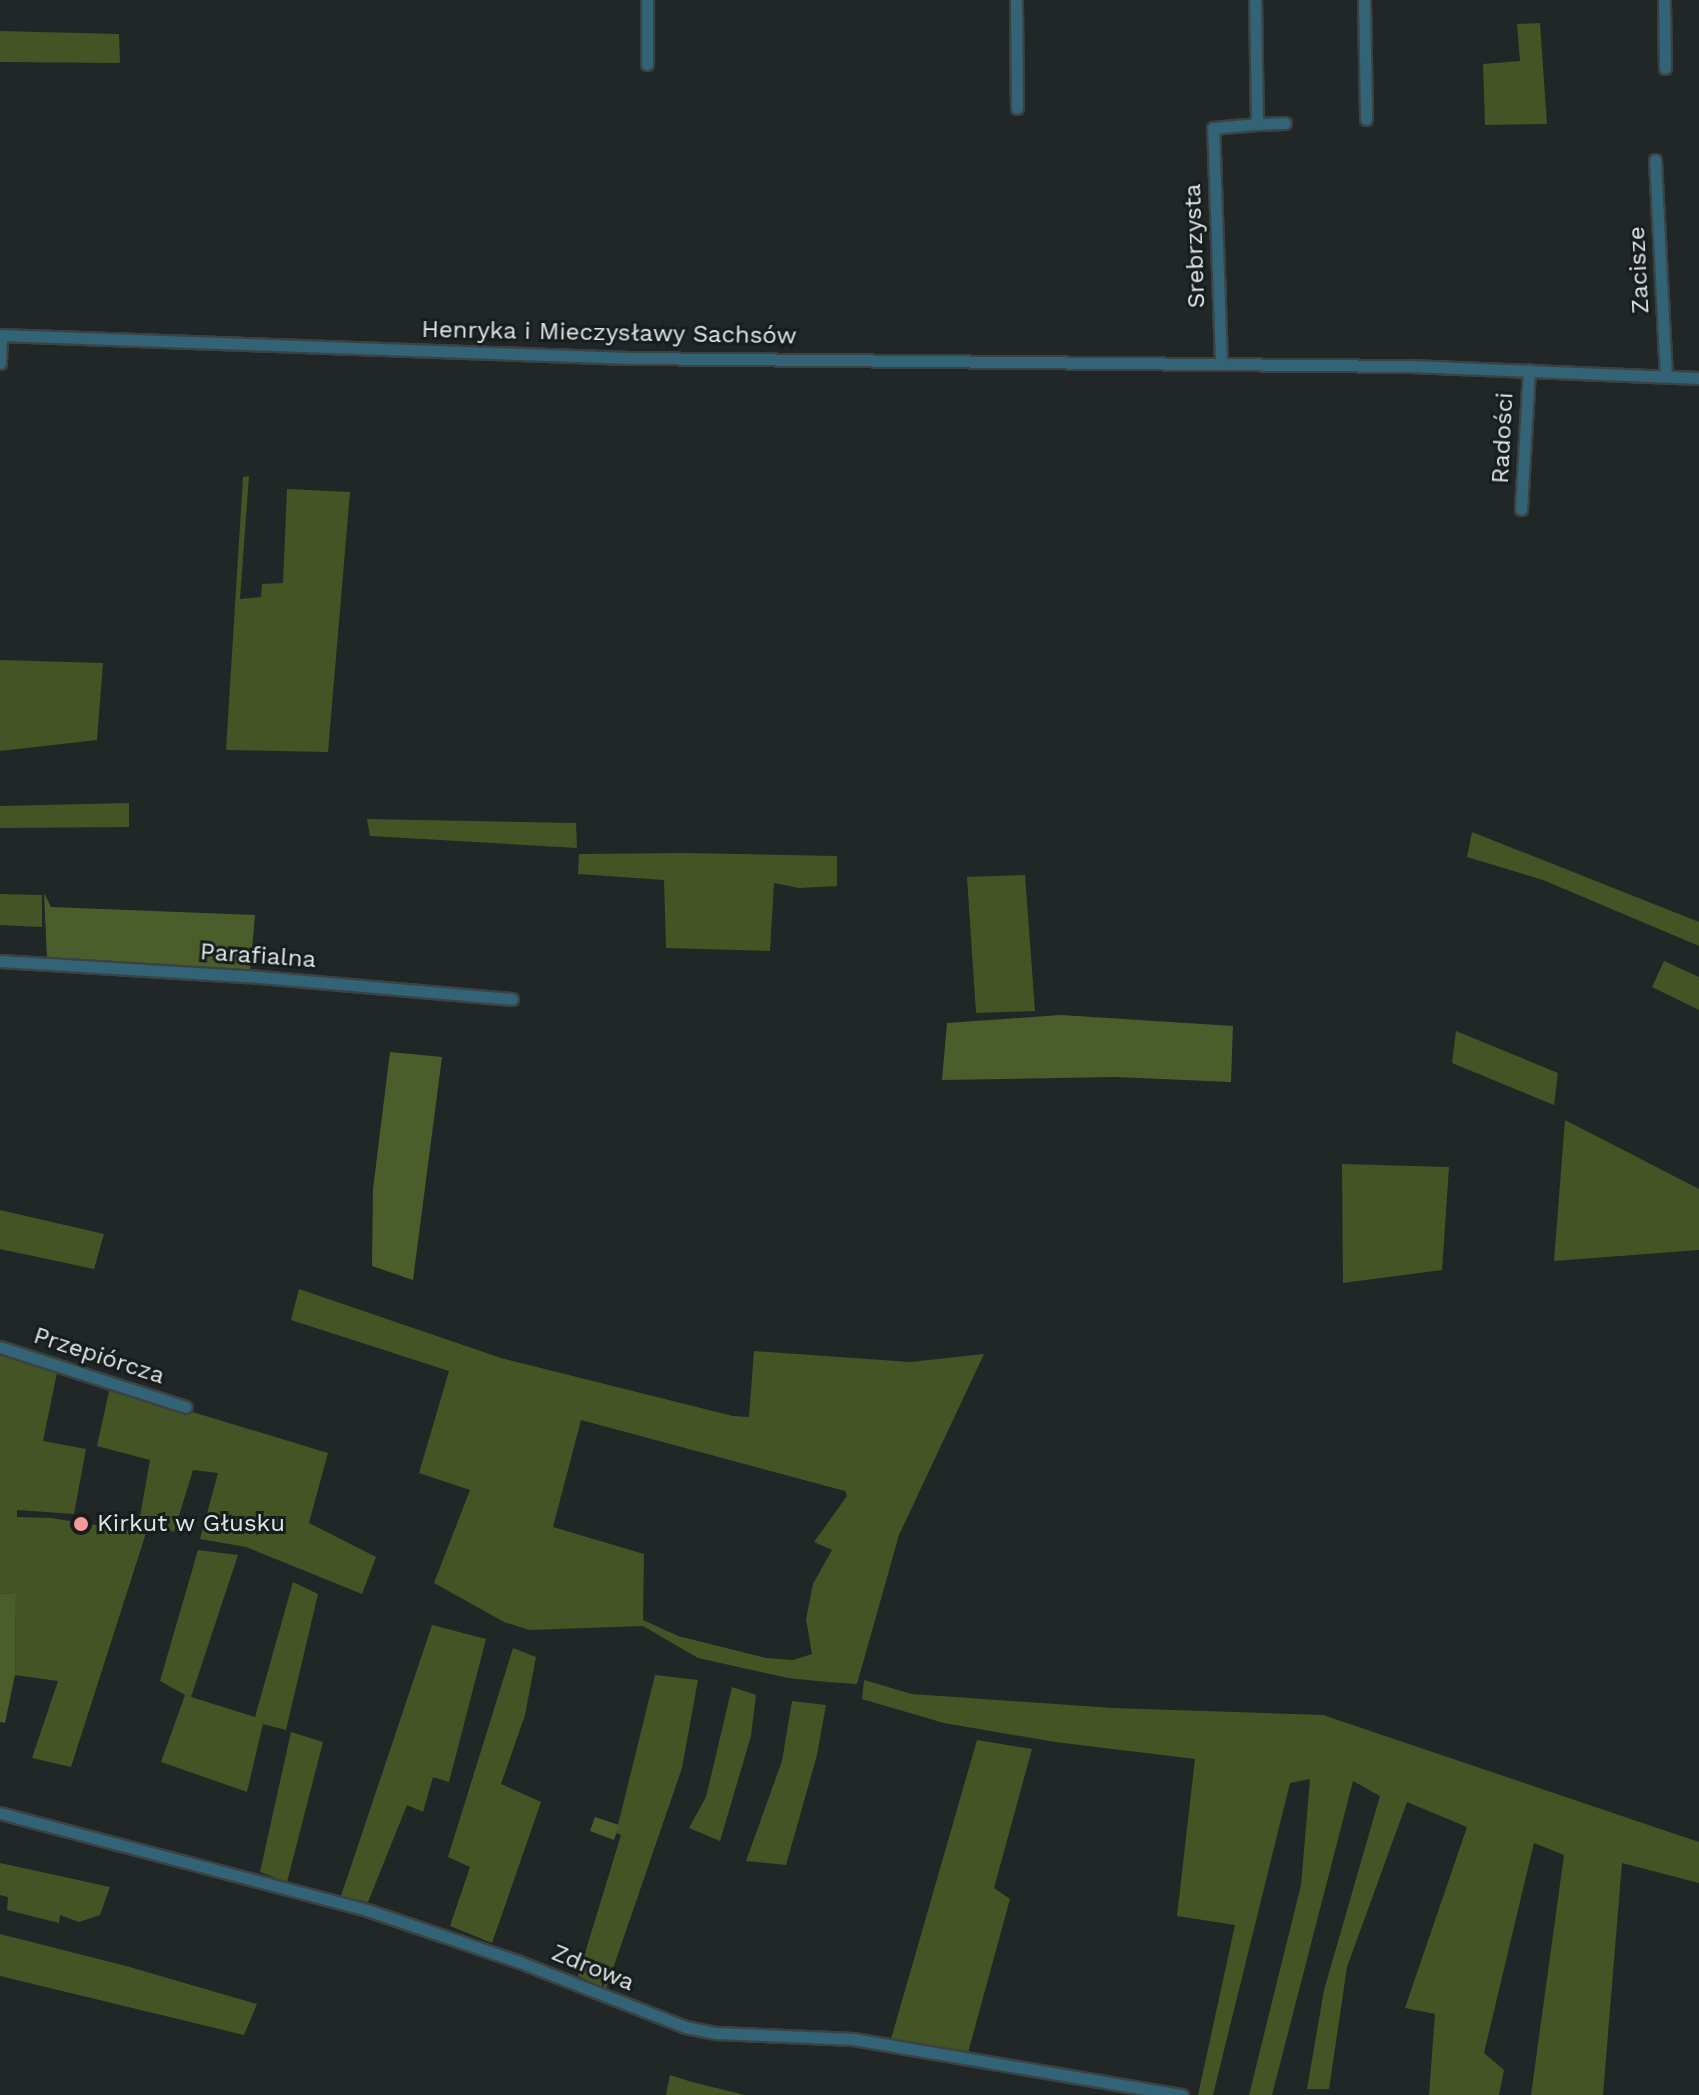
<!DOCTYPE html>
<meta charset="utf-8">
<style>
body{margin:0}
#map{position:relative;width:1699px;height:2095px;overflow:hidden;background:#202726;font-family:"Work Sans",sans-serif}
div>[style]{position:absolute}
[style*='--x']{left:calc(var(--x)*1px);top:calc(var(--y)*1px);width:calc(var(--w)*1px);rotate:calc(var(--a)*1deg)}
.green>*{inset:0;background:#445425}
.forest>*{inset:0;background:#4c5d2c}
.roads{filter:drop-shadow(2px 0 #3b4241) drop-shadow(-2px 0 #3b4241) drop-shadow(0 2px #3b4241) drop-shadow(0 -2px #3b4241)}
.street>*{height:11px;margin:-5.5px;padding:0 5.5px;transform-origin:5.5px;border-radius:5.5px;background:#336377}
.dots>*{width:22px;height:22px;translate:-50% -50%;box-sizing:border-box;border:4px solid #171d1d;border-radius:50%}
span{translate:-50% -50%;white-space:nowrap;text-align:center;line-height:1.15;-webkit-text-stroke:6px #171d1d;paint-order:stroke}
.street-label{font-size:24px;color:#e2e6e6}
.poi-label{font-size:24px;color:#e2e6e6}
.left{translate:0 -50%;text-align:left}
</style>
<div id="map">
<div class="green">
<i style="clip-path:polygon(1540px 23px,1547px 124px,1485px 125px,1483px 64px,1520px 61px,1517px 24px)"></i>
<i style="clip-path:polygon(0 31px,119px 34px,120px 63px,0 62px)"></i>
<i style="clip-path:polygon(249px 476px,240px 599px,261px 597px,262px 584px,283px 583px,287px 489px,350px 492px,328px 752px,226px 750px,243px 477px)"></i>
<i style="clip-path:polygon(0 660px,103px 663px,97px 740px,0 751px)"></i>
<i style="clip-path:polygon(129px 803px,129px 827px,0 828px,0 806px)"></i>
<i style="clip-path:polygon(367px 819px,576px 823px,577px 848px,370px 836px)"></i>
<i style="clip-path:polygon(1472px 832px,1699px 922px,1699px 946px,1543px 880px,1467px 857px)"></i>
<i style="clip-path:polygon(686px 853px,837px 856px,837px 886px,799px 888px,774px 883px,770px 951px,666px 948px,664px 880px,578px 874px,579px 854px)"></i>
<i style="clip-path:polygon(1025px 875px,1035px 1011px,976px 1013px,967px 877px)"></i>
<i style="clip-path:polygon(0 894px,42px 895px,42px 927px,0 925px)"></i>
<i style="clip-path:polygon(1664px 961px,1699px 977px,1699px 1010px,1652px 987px)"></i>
<i style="clip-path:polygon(1456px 1031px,1558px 1073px,1554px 1105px,1452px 1063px)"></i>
<i style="clip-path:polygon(1565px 1120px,1699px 1189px,1699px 1250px,1554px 1261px)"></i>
<i style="clip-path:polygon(1342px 1164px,1449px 1167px,1442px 1270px,1343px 1283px)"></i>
<i style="clip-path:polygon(0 1210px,104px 1234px,94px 1269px,0 1249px)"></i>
<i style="clip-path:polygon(evenodd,299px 1289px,501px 1358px,733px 1416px,749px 1417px,754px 1351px,910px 1362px,984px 1354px,899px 1535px,857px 1684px,827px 1682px,788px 1678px,698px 1658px,643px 1626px,529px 1630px,504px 1622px,434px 1583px,470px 1490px,419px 1473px,449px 1371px,291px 1320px,299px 1289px,581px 1420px,845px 1491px,847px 1496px,814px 1542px,832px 1550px,813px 1584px,806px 1619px,812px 1654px,793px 1660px,766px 1658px,678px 1636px,643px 1620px,644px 1554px,553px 1527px,581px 1420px)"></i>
<i style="clip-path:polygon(0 1351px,57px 1373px,43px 1441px,86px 1449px,74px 1514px,17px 1510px,17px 1517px,51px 1518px,146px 1533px,71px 1767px,32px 1758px,58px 1681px,15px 1675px,16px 1593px,0 1594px)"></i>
<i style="clip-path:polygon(110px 1387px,328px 1453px,309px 1523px,376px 1557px,362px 1594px,246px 1547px,200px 1539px,218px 1473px,193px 1470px,174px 1532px,139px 1522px,150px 1460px,97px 1446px)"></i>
<i style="clip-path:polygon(198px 1550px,238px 1555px,191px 1697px,255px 1717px,293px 1582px,318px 1594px,286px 1730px,263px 1724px,247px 1792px,161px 1762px,185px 1695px,160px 1681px)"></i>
<i style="clip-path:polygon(432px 1625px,486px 1639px,449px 1782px,433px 1777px,423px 1812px,407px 1805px,368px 1902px,341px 1896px)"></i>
<i style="clip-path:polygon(513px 1648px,536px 1657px,525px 1715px,501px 1784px,541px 1802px,492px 1943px,450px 1926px,470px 1867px,448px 1857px)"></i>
<i style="clip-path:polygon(655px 1675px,698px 1680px,682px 1768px,606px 1989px,578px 1976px,621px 1835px,616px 1833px)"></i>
<i style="clip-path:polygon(864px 1680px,912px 1694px,1113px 1708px,1323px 1715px,1699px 1842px,1699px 1883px,1622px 1863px,1603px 2095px,1531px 2095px,1564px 1855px,1534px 1843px,1484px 2053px,1504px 2070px,1499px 2095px,1429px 2095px,1435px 2014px,1405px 2008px,1467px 1827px,1407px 1802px,1347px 1967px,1329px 2089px,1307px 2089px,1324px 1990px,1380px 1796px,1353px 1781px,1272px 2095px,1249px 2095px,1301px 1885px,1310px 1779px,1290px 1783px,1213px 2095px,1198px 2095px,1235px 1925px,1177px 1916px,1195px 1759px,1055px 1742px,944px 1723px,862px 1699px)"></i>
<i style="clip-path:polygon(732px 1687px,756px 1695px,751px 1736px,720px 1841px,689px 1828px,706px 1797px)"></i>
<i style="clip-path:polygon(792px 1701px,826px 1705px,817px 1755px,786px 1865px,746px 1861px,782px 1761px)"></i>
<i style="clip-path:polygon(291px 1732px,323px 1742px,287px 1882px,260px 1872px)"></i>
<i style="clip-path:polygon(977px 1740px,1032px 1749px,994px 1888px,1010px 1899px,966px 2060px,889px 2046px)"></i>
<i style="clip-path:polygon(0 1863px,110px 1887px,100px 1915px,79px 1922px,60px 1915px,59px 1923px,7px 1910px,8px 1897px,0 1895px)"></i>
<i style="clip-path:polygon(0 1934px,126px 1966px,257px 2004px,244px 2035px,0 1976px)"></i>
<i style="clip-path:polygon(670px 2075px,692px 2082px,745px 2095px,666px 2095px)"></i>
</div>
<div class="forest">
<i style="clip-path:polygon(44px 893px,51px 907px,255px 915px,250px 971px,47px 958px)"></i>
<i style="clip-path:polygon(1061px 1015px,1233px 1026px,1231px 1082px,1115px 1077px,942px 1080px,947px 1023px)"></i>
<i style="clip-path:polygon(390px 1052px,442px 1057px,413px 1280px,372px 1266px,373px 1189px)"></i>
<i style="clip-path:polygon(16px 1593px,15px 1675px,5px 1723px,0 1722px,0 1594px)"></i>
<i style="clip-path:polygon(595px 1817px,619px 1825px,614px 1840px,590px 1831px)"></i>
</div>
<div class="roads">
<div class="street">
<i style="--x:647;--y:0;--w:64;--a:90"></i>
<i style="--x:1016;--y:0;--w:108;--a:89.5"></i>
<i style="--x:1364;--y:0;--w:119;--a:89"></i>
<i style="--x:1664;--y:0;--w:68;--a:89.2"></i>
<i style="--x:1257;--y:124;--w:28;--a:-2"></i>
<i style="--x:1655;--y:160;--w:216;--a:87.1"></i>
<i style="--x:0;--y:335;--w:629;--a:2.09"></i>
<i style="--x:629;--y:358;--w:781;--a:0.59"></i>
<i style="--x:1410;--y:366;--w:289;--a:2.4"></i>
<i style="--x:0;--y:363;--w:28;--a:-88"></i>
<i style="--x:1221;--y:363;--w:235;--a:-91.9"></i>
<i style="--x:1213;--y:128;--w:44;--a:-5.2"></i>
<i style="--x:1257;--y:124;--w:124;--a:-90.9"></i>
<i style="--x:1521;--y:509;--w:139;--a:-86.7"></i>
<i style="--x:0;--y:961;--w:248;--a:3.5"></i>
<i style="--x:248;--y:976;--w:265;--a:5"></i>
<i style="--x:0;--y:1347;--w:195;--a:17.9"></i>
<i style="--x:0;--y:1813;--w:383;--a:14.8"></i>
<i style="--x:370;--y:1911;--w:155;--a:18.8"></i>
<i style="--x:517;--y:1961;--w:180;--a:21.4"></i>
<i style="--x:685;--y:2027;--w:33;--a:11"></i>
<i style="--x:717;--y:2033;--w:136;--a:2.5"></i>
<i style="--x:853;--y:2039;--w:334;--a:9.7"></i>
</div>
</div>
<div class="dots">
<i style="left:81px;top:1524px;background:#f59b97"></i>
</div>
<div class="street-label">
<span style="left:1195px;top:246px;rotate:-92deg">Srebrzysta</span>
<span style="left:1639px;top:270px;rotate:-93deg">Zacisze</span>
<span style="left:609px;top:333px;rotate:1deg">Henryka i Mieczysławy Sachsów</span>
<span style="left:1503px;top:438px;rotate:-87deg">Radości</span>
<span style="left:258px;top:956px;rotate:4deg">Parafialna</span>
<span style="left:99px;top:1356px;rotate:18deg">Przepiórcza</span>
<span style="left:593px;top:1968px;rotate:22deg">Zdrowa</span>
</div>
<div class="poi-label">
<span class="left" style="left:97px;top:1524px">Kirkut w Głusku</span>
</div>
</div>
